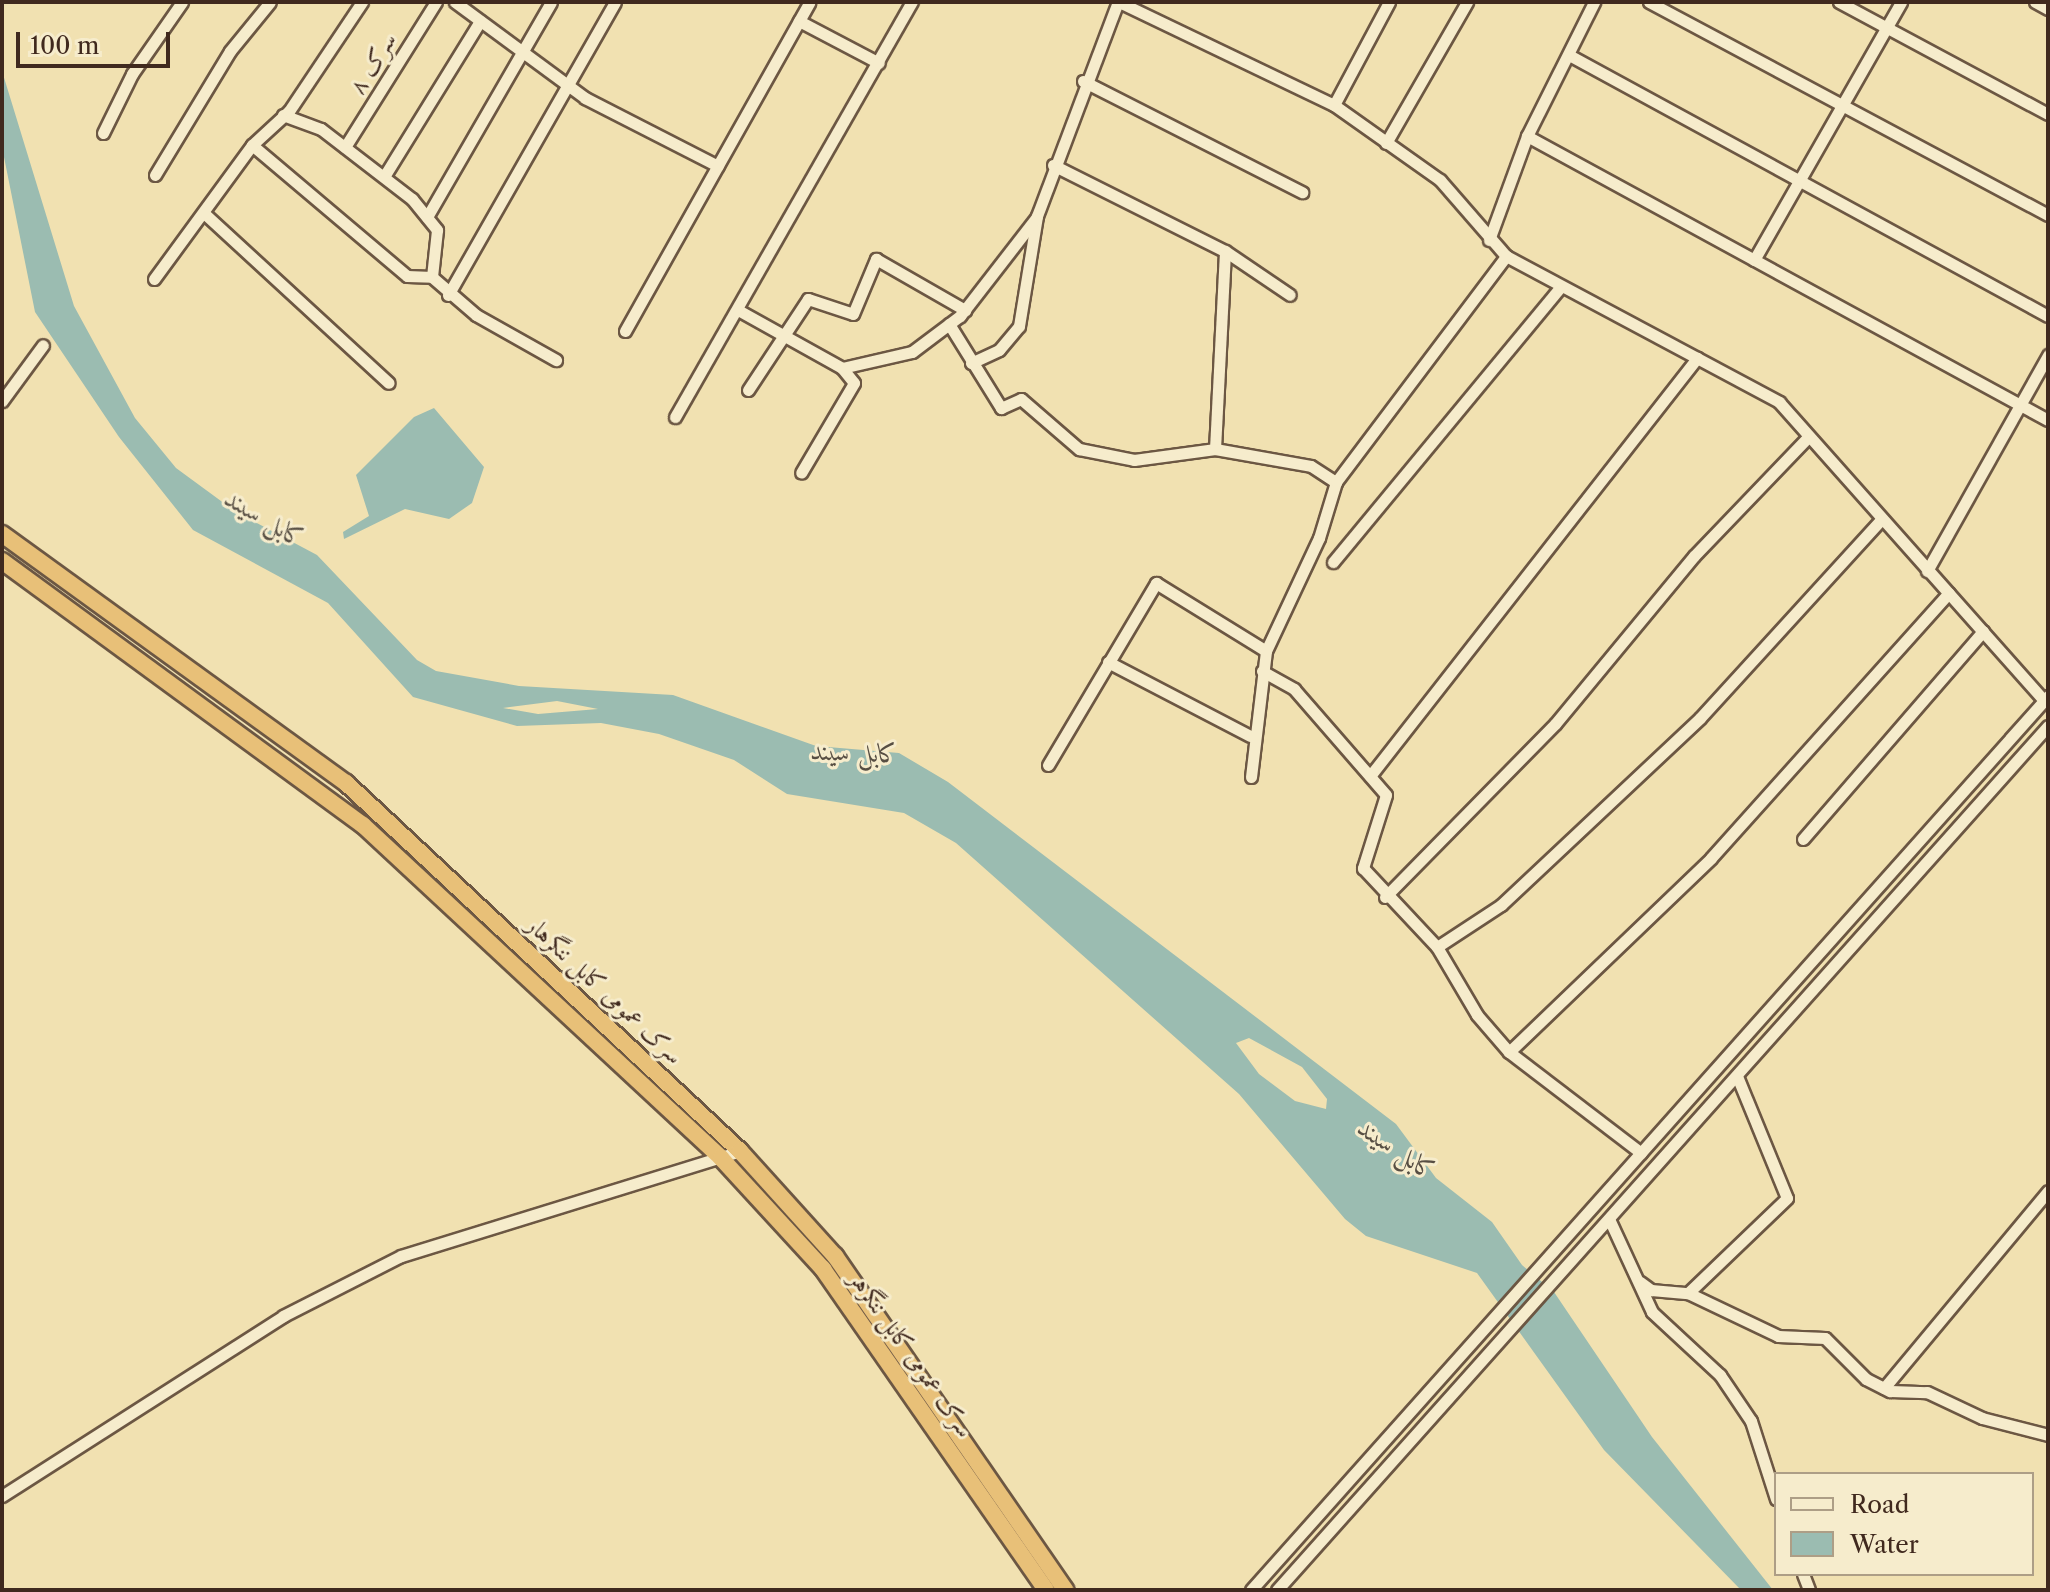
<!DOCTYPE html>
<meta charset="utf-8">
<style>
body{margin:0}
#map{position:relative;width:2050px;height:1592px;overflow:hidden;background:#f1e1b1;font-family:"Libre Caslon Text",Amiri,serif}
div>[style]{position:absolute}
[style*='--x']{left:calc(var(--x)*1px);top:calc(var(--y)*1px);width:calc(var(--w)*1px);rotate:calc(var(--a)*1deg)}
.water>*{inset:0;background:#9bbcb1}
.roads{filter:drop-shadow(2px 0 #6c5743) drop-shadow(-2px 0 #6c5743) drop-shadow(0 2px #6c5743) drop-shadow(0 -2px #6c5743)}
.minor>*{height:11px;margin:-5.5px;padding:0 5.5px;transform-origin:5.5px;border-radius:5.5px;background:#f6eccc}
.highway>*{height:16px;margin:-8px;padding:0 8px;transform-origin:8px;border-radius:8px;background:#e8c078}
span{translate:-50% -50%;white-space:nowrap;text-align:center;line-height:1.15;-webkit-text-stroke:6px #f6eccc;paint-order:stroke}
.street-label{font-size:24px;color:#40291e}
.water-label{font-size:26px;color:#574e43;font-style:italic}
.frame{position:absolute;inset:0;border:4px solid #40291e;pointer-events:none}
.legend{position:absolute;left:1774px;top:1472px;width:260px;height:104px;box-sizing:border-box;background:#f6eccc;border:2px solid #ad9e86;margin:0;padding:10px 14px;list-style:none;font-size:24px;color:#40291e}
.legend li{display:flex;align-items:center;gap:16px;height:40px}
.legend b{width:40px;border:2px solid #ad9e86}
.scale{position:absolute;left:16px;top:32px;width:154px;height:36px;box-sizing:border-box;border:4px solid #40291e;border-top:0;padding-left:10px;font-size:24px;line-height:28px;white-space:nowrap;color:#40291e;-webkit-text-stroke:6px #f6eccc;paint-order:stroke}
</style>
<div id="map">
<div class="water">
<i style="clip-path:polygon(evenodd,2px 71px,74px 306px,135px 418px,176px 468px,236px 512px,317px 555px,417px 660px,436px 671px,519px 686px,673px 695px,816px 746px,899px 753px,948px 782px,1396px 1124px,1436px 1178px,1492px 1222px,1522px 1265px,1554px 1292px,1652px 1437px,1773px 1590px,1741px 1590px,1604px 1450px,1477px 1273px,1366px 1236px,1345px 1219px,1239px 1094px,956px 843px,904px 813px,787px 794px,734px 760px,659px 734px,601px 723px,517px 726px,413px 697px,328px 603px,193px 530px,119px 437px,35px 312px,2px 147px,2px 71px,557px 701px,598px 709px,538px 714px,503px 708px,557px 701px,2px 71px,1249px 1038px,1302px 1067px,1327px 1099px,1326px 1109px,1295px 1101px,1259px 1074px,1236px 1043px,1249px 1038px)"></i>
<i style="clip-path:polygon(434px 408px,484px 467px,472px 503px,449px 519px,405px 509px,344px 539px,343px 532px,369px 516px,356px 475px,414px 417px)"></i>
</div>
<div class="roads">
<div class="minor">
<i style="--x:455;--y:2;--w:162;--a:36.4"></i>
<i style="--x:585;--y:98;--w:149;--a:27.1"></i>
<i style="--x:1119;--y:2;--w:238;--a:25.6"></i>
<i style="--x:1334;--y:105;--w:130;--a:35.3"></i>
<i style="--x:1440;--y:180;--w:101;--a:49"></i>
<i style="--x:1506;--y:256;--w:310;--a:28.1"></i>
<i style="--x:1779;--y:402;--w:399;--a:48.4"></i>
<i style="--x:1649;--y:2;--w:452;--a:28.1"></i>
<i style="--x:1839;--y:2;--w:237;--a:28.2"></i>
<i style="--x:2035;--y:2;--w:15;--a:28"></i>
<i style="--x:799;--y:21;--w:90;--a:27.7"></i>
<i style="--x:1569;--y:55;--w:545;--a:28.59"></i>
<i style="--x:1083;--y:81;--w:246;--a:26.9"></i>
<i style="--x:1334;--y:105;--w:117;--a:-61.9"></i>
<i style="--x:283;--y:115;--w:40;--a:20.2"></i>
<i style="--x:321;--y:129;--w:115;--a:37.6"></i>
<i style="--x:412;--y:199;--w:40;--a:51"></i>
<i style="--x:437;--y:230;--w:47;--a:96.1"></i>
<i style="--x:103;--y:133;--w:66;--a:-63.8"></i>
<i style="--x:132;--y:74;--w:88;--a:-55.2"></i>
<i style="--x:1527;--y:136;--w:593;--a:28.6"></i>
<i style="--x:1386;--y:143;--w:163;--a:-60.1"></i>
<i style="--x:252;--y:145;--w:203;--a:40.2"></i>
<i style="--x:407;--y:276;--w:25;--a:2"></i>
<i style="--x:432;--y:277;--w:58;--a:40.8"></i>
<i style="--x:476;--y:315;--w:92;--a:29.4"></i>
<i style="--x:345;--y:147;--w:171;--a:-57.9"></i>
<i style="--x:1053;--y:165;--w:192;--a:26.6"></i>
<i style="--x:1225;--y:251;--w:78;--a:34.1"></i>
<i style="--x:155;--y:175;--w:145;--a:-58.8"></i>
<i style="--x:230;--y:51;--w:63;--a:-50.8"></i>
<i style="--x:385;--y:175;--w:181;--a:-58.3"></i>
<i style="--x:206;--y:215;--w:248;--a:42.6"></i>
<i style="--x:427;--y:217;--w:248;--a:-60"></i>
<i style="--x:1489;--y:240;--w:111;--a:-69.9"></i>
<i style="--x:1527;--y:136;--w:150;--a:-63.4"></i>
<i style="--x:1754;--y:260;--w:297;--a:-60.3"></i>
<i style="--x:154;--y:279;--w:166;--a:-53.8"></i>
<i style="--x:252;--y:145;--w:50;--a:-42.6"></i>
<i style="--x:289;--y:111;--w:131;--a:-56.2"></i>
<i style="--x:448;--y:295;--w:337;--a:-60.3"></i>
<i style="--x:738;--y:310;--w:119;--a:29.1"></i>
<i style="--x:842;--y:368;--w:19;--a:51"></i>
<i style="--x:854;--y:383;--w:104;--a:120.5"></i>
<i style="--x:949;--y:324;--w:99;--a:58.2"></i>
<i style="--x:1001;--y:408;--w:22;--a:-24"></i>
<i style="--x:1021;--y:399;--w:77;--a:40.8"></i>
<i style="--x:1079;--y:449;--w:56;--a:11.3"></i>
<i style="--x:1134;--y:460;--w:82;--a:-7.7"></i>
<i style="--x:1215;--y:449;--w:97;--a:10"></i>
<i style="--x:1311;--y:466;--w:30;--a:33"></i>
<i style="--x:625;--y:331;--w:377;--a:-60.7"></i>
<i style="--x:971;--y:363;--w:31;--a:-25"></i>
<i style="--x:999;--y:350;--w:31;--a:-50"></i>
<i style="--x:1019;--y:326;--w:111;--a:-80.7"></i>
<i style="--x:1037;--y:216;--w:229;--a:-69.3"></i>
<i style="--x:842;--y:368;--w:72;--a:-12.9"></i>
<i style="--x:912;--y:352;--w:60;--a:-36.9"></i>
<i style="--x:960;--y:316;--w:124;--a:-52.2"></i>
<i style="--x:748;--y:390;--w:109;--a:-56.6"></i>
<i style="--x:808;--y:299;--w:47;--a:18.4"></i>
<i style="--x:853;--y:314;--w:60;--a:-67.3"></i>
<i style="--x:876;--y:259;--w:103;--a:29.8"></i>
<i style="--x:2;--y:401;--w:69;--a:-53.8"></i>
<i style="--x:675;--y:417;--w:478;--a:-60.3"></i>
<i style="--x:1215;--y:449;--w:198;--a:-87.1"></i>
<i style="--x:1333;--y:562;--w:354;--a:-50.4"></i>
<i style="--x:1927;--y:571;--w:248;--a:-60.7"></i>
<i style="--x:1108;--y:662;--w:160;--a:27.5"></i>
<i style="--x:1262;--y:671;--w:37;--a:29"></i>
<i style="--x:1294;--y:689;--w:140;--a:49"></i>
<i style="--x:1386;--y:795;--w:77;--a:107.5"></i>
<i style="--x:1363;--y:868;--w:108;--a:46.9"></i>
<i style="--x:1437;--y:947;--w:79;--a:59.5"></i>
<i style="--x:1477;--y:1015;--w:49;--a:49.1"></i>
<i style="--x:1509;--y:1052;--w:166;--a:37.4"></i>
<i style="--x:1048;--y:765;--w:212;--a:-59.3"></i>
<i style="--x:1156;--y:583;--w:129;--a:31.7"></i>
<i style="--x:1370;--y:776;--w:531;--a:-51.96"></i>
<i style="--x:1251;--y:777;--w:127;--a:-83.2"></i>
<i style="--x:1266;--y:651;--w:125;--a:-64.9"></i>
<i style="--x:1319;--y:538;--w:59;--a:-73.1"></i>
<i style="--x:1336;--y:482;--w:283;--a:-53"></i>
<i style="--x:1803;--y:839;--w:275;--a:-49.1"></i>
<i style="--x:1385;--y:897;--w:243;--a:-45.5"></i>
<i style="--x:1555;--y:724;--w:218;--a:-50.4"></i>
<i style="--x:1694;--y:556;--w:163;--a:-46.2"></i>
<i style="--x:1437;--y:947;--w:77;--a:-33.3"></i>
<i style="--x:1501;--y:905;--w:273;--a:-43.2"></i>
<i style="--x:1700;--y:718;--w:267;--a:-47.6"></i>
<i style="--x:1509;--y:1052;--w:280;--a:-43.8"></i>
<i style="--x:1711;--y:858;--w:356;--a:-48.1"></i>
<i style="--x:1610;--y:1221;--w:100;--a:65.2"></i>
<i style="--x:1652;--y:1312;--w:93;--a:42.8"></i>
<i style="--x:1720;--y:1375;--w:55;--a:56"></i>
<i style="--x:1751;--y:1421;--w:82;--a:72.2"></i>
<i style="--x:1640;--y:1282;--w:14;--a:36"></i>
<i style="--x:1651;--y:1290;--w:37;--a:5"></i>
<i style="--x:1688;--y:1293;--w:100;--a:25.5"></i>
<i style="--x:1778;--y:1336;--w:47;--a:2.4"></i>
<i style="--x:1825;--y:1338;--w:58;--a:45"></i>
<i style="--x:1866;--y:1379;--w:27;--a:27"></i>
<i style="--x:1890;--y:1391;--w:37;--a:2"></i>
<i style="--x:1927;--y:1392;--w:61;--a:25.3"></i>
<i style="--x:1982;--y:1418;--w:68;--a:14.4"></i>
<i style="--x:1688;--y:1293;--w:137;--a:-43.8"></i>
<i style="--x:1787;--y:1198;--w:132;--a:-112.3"></i>
<i style="--x:1884;--y:1388;--w:256;--a:-50.2"></i>
<i style="--x:2;--y:1496;--w:334;--a:-32.6"></i>
<i style="--x:283;--y:1316;--w:132;--a:-27"></i>
<i style="--x:401;--y:1256;--w:355;--a:-17.2"></i>
<i style="--x:1803;--y:1574;--w:17;--a:69"></i>
<i style="--x:1251;--y:1590;--w:1198;--a:-48.28"></i>
<i style="--x:1277;--y:1590;--w:1158;--a:-48.26"></i>
</div>
<div class="highway">
<i style="--x:2;--y:534;--w:425;--a:35.9"></i>
<i style="--x:346;--y:783;--w:539;--a:43.05"></i>
<i style="--x:740;--y:1151;--w:142;--a:47.9"></i>
<i style="--x:835;--y:1256;--w:406;--a:55.4"></i>
<i style="--x:2;--y:561;--w:447;--a:36.2"></i>
<i style="--x:363;--y:825;--w:489;--a:42.9"></i>
<i style="--x:721;--y:1158;--w:151;--a:47.4"></i>
<i style="--x:823;--y:1269;--w:391;--a:55.2"></i>
</div>
</div>
<div class="street-label">
<span style="left:372px;top:63px;rotate:-58deg">سرک ۸</span>
<span style="left:605px;top:990px;rotate:43deg">سرک عمومی کابل ننگرهار</span>
<span style="left:912px;top:1354px;rotate:55deg">سرک عمومی کابل ننگرهر</span>
</div>
<div class="water-label">
<span style="left:265px;top:519px;rotate:31deg">کابل سيند</span>
<span style="left:855px;top:753px;rotate:2deg">کابل سيند</span>
<span style="left:1397px;top:1150px;rotate:34deg">کابل سيند</span>
</div>
<div class="frame"></div>
<ul class="legend">
<li><b style="height:10px;background:#f6eccc"></b>Road</li>
<li><b style="height:22px;background:#9bbcb1"></b>Water</li>
</ul>
<div class="scale">100 m</div>
</div>
